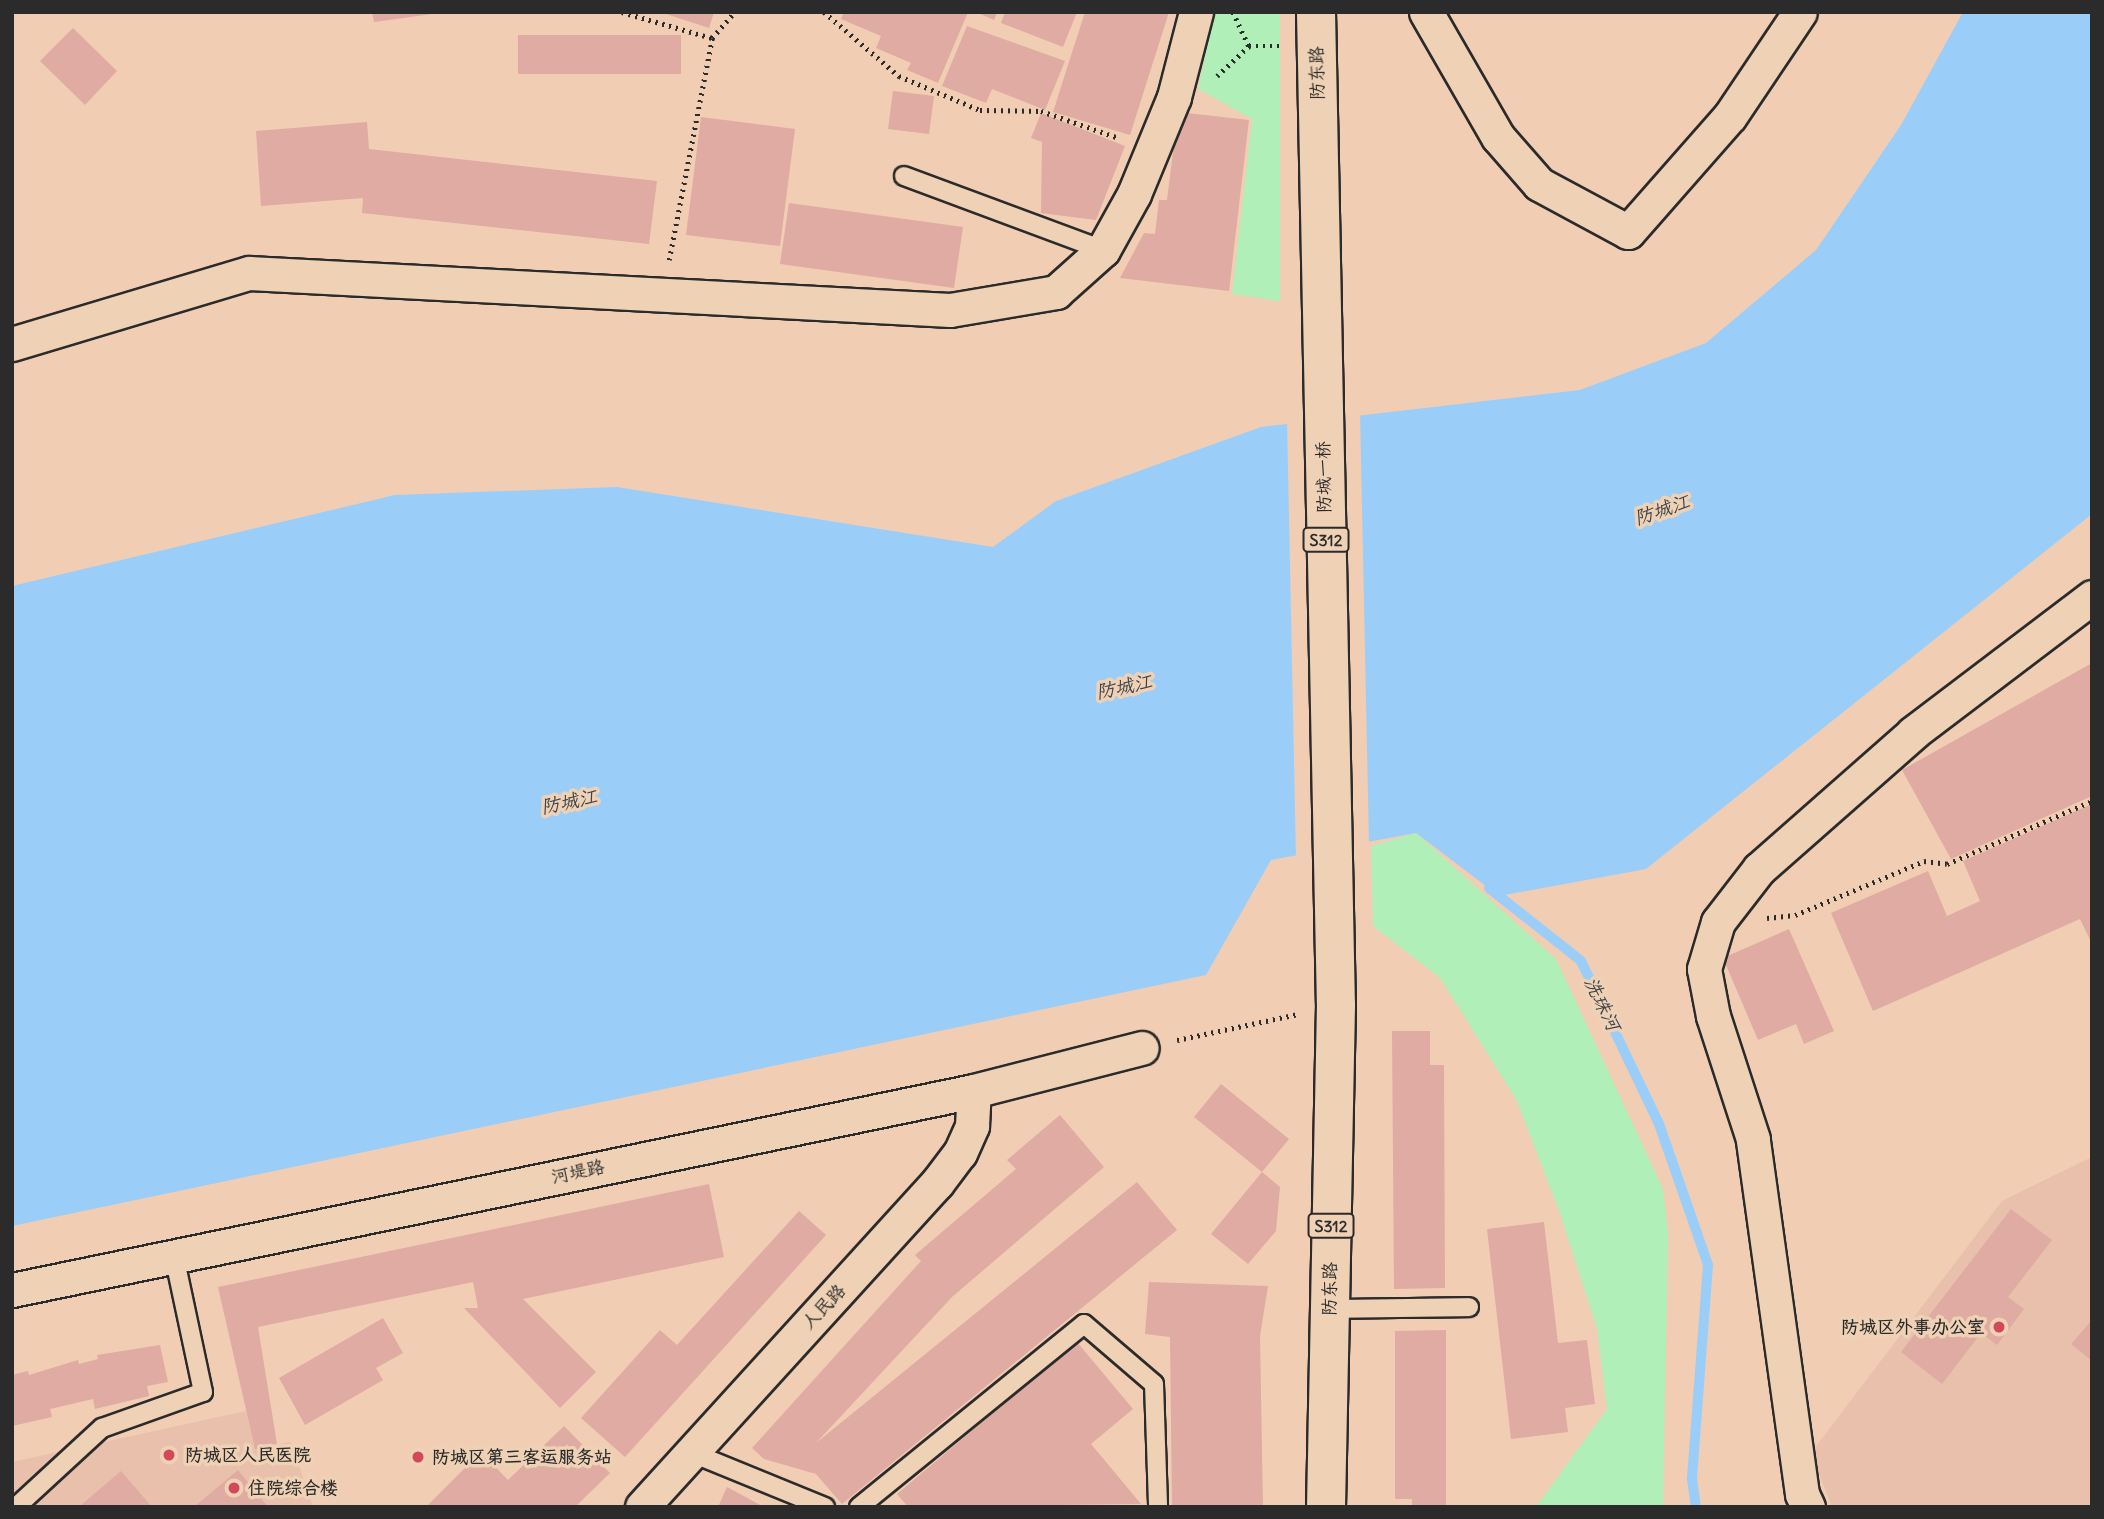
<!DOCTYPE html>
<meta charset="utf-8">
<style>
body{margin:0}
#map{position:relative;width:2104px;height:1519px;overflow:hidden;background:#f1cdb4;font-family:Delius,"LXGW WenKai TC",sans-serif}
div>[style]{position:absolute}
[style*='--x']{left:calc(var(--x)*1px);top:calc(var(--y)*1px);width:calc(var(--w)*1px);rotate:calc(var(--a)*1deg)}
.built>*{inset:0;background:#e8c0ac}
.green>*{inset:0;background:#b0efb7}
.water>*{inset:0;background:#9acef8}
.pier>*{inset:0;background:#f1cdb4}
.stream>*{height:10px;margin:-5px;padding:0 5px;transform-origin:5px;border-radius:5px;background:#9acef8}
.building>*{inset:0;background:#dfaba2}
.path>*{height:4.5px;margin-top:-2.25px;transform-origin:0;background:repeating-linear-gradient(90deg,#2b2b2b 0 2px,transparent 0 7px)}
.roads{filter:drop-shadow(2px 0 #2b2b2b) drop-shadow(-2px 0 #2b2b2b) drop-shadow(0 2px #2b2b2b) drop-shadow(0 -2px #2b2b2b)}
.service>*{height:18px;margin:-9px;padding:0 9px;transform-origin:9px;border-radius:9px;background:#efd1b5}
.minor>*{height:33px;margin:-16.5px;padding:0 16.5px;transform-origin:16.5px;border-radius:16.5px;background:#efd1b5}
.primary>*{height:38px;margin:-19px;padding:0 19px;transform-origin:19px;border-radius:19px;background:#efd1b5}
.dots>*{width:19px;height:19px;translate:-50% -50%;box-sizing:border-box;border:4px solid #efd1b5;border-radius:50%}
span{translate:-50% -50%;white-space:nowrap;text-align:center;line-height:1.15;-webkit-text-stroke:7px #efd1b5;paint-order:stroke}
.shield-label span{padding:2px 5px;background:#efd1b5;border:2px solid;border-radius:5px;-webkit-text-stroke-width:0}
.shield-label{font-size:16px;color:#2b2b2b;font-weight:700}
.street-label{font-size:18px;color:#2b2b2b}
.poi-label{font-size:18px;color:#2b2b2b;font-weight:700}
.right{translate:-100% -50%;text-align:right}
.left{translate:0 -50%;text-align:left}
.water-label{font-size:19px;color:#3c434a;font-style:italic}
.frame{position:absolute;inset:0;border:14px solid #2b2b2b;pointer-events:none}
</style>
<div id="map">
<div class="built">
<i style="clip-path:polygon(2092px 1157px,2092px 1507px,1832px 1507px,1811px 1453px,2002px 1201px)"></i>
<i style="clip-path:polygon(246px 1411px,255px 1448px,291px 1442px,313px 1507px,12px 1507px,12px 1462px)"></i>
</div>
<div class="green">
<i style="clip-path:polygon(1214px 12px,1280px 12px,1280px 301px,1232px 294px,1252px 119px,1198px 89px)"></i>
<i style="clip-path:polygon(1416px 833px,1556px 959px,1663px 1189px,1668px 1232px,1663px 1507px,1536px 1507px,1607px 1409px,1597px 1329px,1559px 1211px,1516px 1099px,1440px 978px,1373px 926px,1371px 846px)"></i>
</div>
<div class="water">
<i style="clip-path:polygon(1963px 12px,2092px 12px,2092px 514px,1646px 869px,1499px 896px,1416px 833px,1271px 860px,1206px 975px,12px 1226px,12px 586px,395px 495px,617px 487px,993px 547px,1056px 501px,1261px 427px,1580px 390px,1706px 343px,1816px 250px,1901px 125px)"></i>
</div>
<div class="pier">
<i style="clip-path:polygon(1360px 411px,1369px 845px,1296px 859px,1287px 420px)"></i>
</div>
<div class="stream">
<i style="--x:1489;--y:888;--w:117;--a:38.4"></i>
<i style="--x:1581;--y:961;--w:181;--a:64.4"></i>
<i style="--x:1659;--y:1124;--w:149;--a:70.8"></i>
<i style="--x:1708;--y:1265;--w:215;--a:94.3"></i>
<i style="--x:1692;--y:1479;--w:28;--a:82"></i>
</div>
<div class="building">
<i style="clip-path:polygon(372px 12px,432px 12px,432px 14px,374px 22px)"></i>
<i style="clip-path:polygon(660px 12px,714px 12px,709px 28px)"></i>
<i style="clip-path:polygon(844px 12px,968px 12px,938px 83px,907px 70px,911px 63px,876px 48px,881px 36px,841px 19px)"></i>
<i style="clip-path:polygon(976px 12px,997px 12px,994px 20px)"></i>
<i style="clip-path:polygon(1005px 12px,1077px 12px,1063px 47px,1001px 23px)"></i>
<i style="clip-path:polygon(1085px 12px,1169px 12px,1130px 135px,1053px 112px)"></i>
<i style="clip-path:polygon(967px 26px,1065px 61px,1045px 110px,992px 89px,986px 103px,942px 86px)"></i>
<i style="clip-path:polygon(73px 28px,117px 71px,85px 105px,40px 61px)"></i>
<i style="clip-path:polygon(518px 35px,681px 35px,681px 74px,518px 74px)"></i>
<i style="clip-path:polygon(893px 91px,934px 96px,929px 134px,888px 129px)"></i>
<i style="clip-path:polygon(1178px 112px,1249px 120px,1229px 291px,1120px 278px,1144px 233px,1155px 234px,1159px 200px,1167px 200px)"></i>
<i style="clip-path:polygon(1041px 113px,1125px 146px,1096px 220px,1041px 213px,1042px 142px,1031px 138px)"></i>
<i style="clip-path:polygon(701px 117px,795px 129px,780px 246px,686px 235px)"></i>
<i style="clip-path:polygon(367px 122px,369px 149px,657px 181px,649px 244px,362px 213px,363px 198px,261px 206px,256px 131px)"></i>
<i style="clip-path:polygon(789px 203px,963px 227px,954px 288px,780px 264px)"></i>
<i style="clip-path:polygon(2092px 663px,2092px 796px,1951px 859px,1902px 770px)"></i>
<i style="clip-path:polygon(2092px 804px,2092px 944px,2080px 919px,1873px 1011px,1831px 913px,1928px 871px,1947px 916px,1980px 901px,1963px 861px)"></i>
<i style="clip-path:polygon(1789px 929px,1834px 1031px,1804px 1044px,1796px 1024px,1758px 1040px,1723px 958px)"></i>
<i style="clip-path:polygon(1392px 1031px,1430px 1031px,1430px 1065px,1444px 1065px,1445px 1288px,1394px 1289px)"></i>
<i style="clip-path:polygon(1221px 1084px,1289px 1139px,1262px 1172px,1194px 1117px)"></i>
<i style="clip-path:polygon(1060px 1115px,1104px 1167px,952px 1297px,816px 1443px,1137px 1182px,1177px 1230px,842px 1504px,816px 1474px,764px 1459px,752px 1448px,921px 1261px,915px 1255px,1016px 1169px,1007px 1160px)"></i>
<i style="clip-path:polygon(1262px 1172px,1280px 1187px,1276px 1231px,1248px 1264px,1211px 1234px)"></i>
<i style="clip-path:polygon(709px 1184px,724px 1257px,523px 1299px,596px 1372px,560px 1408px,464px 1308px,478px 1308px,473px 1282px,258px 1327px,277px 1444px,255px 1449px,218px 1287px)"></i>
<i style="clip-path:polygon(2011px 1209px,2052px 1240px,2008px 1297px,2024px 1309px,1997px 1345px,1981px 1333px,1942px 1384px,1901px 1352px)"></i>
<i style="clip-path:polygon(799px 1211px,826px 1235px,625px 1457px,581px 1418px,660px 1330px,677px 1345px)"></i>
<i style="clip-path:polygon(1544px 1222px,1558px 1343px,1587px 1340px,1595px 1404px,1565px 1408px,1568px 1432px,1511px 1439px,1487px 1229px)"></i>
<i style="clip-path:polygon(1149px 1282px,1268px 1286px,1260px 1336px,1263px 1507px,1172px 1507px,1170px 1337px,1145px 1334px)"></i>
<i style="clip-path:polygon(383px 1318px,403px 1353px,376px 1368px,383px 1380px,305px 1425px,279px 1378px)"></i>
<i style="clip-path:polygon(2092px 1320px,2092px 1361px,2071px 1344px)"></i>
<i style="clip-path:polygon(1446px 1330px,1446px 1507px,1412px 1507px,1412px 1499px,1395px 1499px,1395px 1331px)"></i>
<i style="clip-path:polygon(1077px 1342px,1133px 1409px,1091px 1444px,1141px 1504px,908px 1507px,897px 1494px)"></i>
<i style="clip-path:polygon(160px 1345px,168px 1382px,147px 1386px,149px 1396px,95px 1409px,93px 1399px,50px 1409px,52px 1417px,12px 1426px,12px 1375px,28px 1371px,29px 1375px,78px 1360px,79px 1364px,98px 1359px,97px 1355px)"></i>
<i style="clip-path:polygon(564px 1426px,610px 1473px,575px 1507px,426px 1507px,481px 1452px,508px 1480px)"></i>
<i style="clip-path:polygon(238px 1470px,268px 1507px,194px 1507px)"></i>
<i style="clip-path:polygon(121px 1471px,152px 1507px,79px 1507px,87px 1500px)"></i>
<i style="clip-path:polygon(727px 1487px,764px 1507px,718px 1507px)"></i>
</div>
<div class="path">
<i style="--x:622;--y:12;--w:94;--a:16.1"></i>
<i style="--x:712;--y:38;--w:35;--a:-49"></i>
<i style="--x:824;--y:12;--w:99;--a:40.5"></i>
<i style="--x:899;--y:76;--w:88;--a:22.8"></i>
<i style="--x:980;--y:110;--w:61;--a:0.9"></i>
<i style="--x:1041;--y:111;--w:83;--a:19.1"></i>
<i style="--x:1233;--y:12;--w:38;--a:65"></i>
<i style="--x:1217;--y:76;--w:44;--a:-43.2"></i>
<i style="--x:1249;--y:46;--w:31;--a:0"></i>
<i style="--x:669;--y:260;--w:226;--a:-79"></i>
<i style="--x:1767;--y:918;--w:28;--a:-6"></i>
<i style="--x:1795;--y:915;--w:140;--a:-22.7"></i>
<i style="--x:1924;--y:861;--w:23;--a:7"></i>
<i style="--x:1947;--y:864;--w:158;--a:-23.5"></i>
<i style="--x:1177;--y:1040;--w:124;--a:-12.1"></i>
</div>
<div class="roads">
<div class="service">
<i style="--x:904;--y:176;--w:212;--a:20.4"></i>
<i style="--x:1330;--y:1309;--w:139;--a:-0.8"></i>
<i style="--x:690;--y:1452;--w:146;--a:22.2"></i>
<i style="--x:16;--y:1507;--w:117;--a:-42.6"></i>
<i style="--x:102;--y:1428;--w:107;--a:-19.6"></i>
<i style="--x:203;--y:1392;--w:139;--a:-102"></i>
<i style="--x:859;--y:1507;--w:290;--a:-39.1"></i>
<i style="--x:1084;--y:1324;--w:92;--a:40.6"></i>
<i style="--x:1154;--y:1384;--w:123;--a:88.1"></i>
</div>
<div class="minor">
<i style="--x:1426;--y:12;--w:144;--a:60.1"></i>
<i style="--x:1498;--y:137;--w:62;--a:48.9"></i>
<i style="--x:1539;--y:184;--w:101;--a:28.3"></i>
<i style="--x:1628;--y:232;--w:154;--a:-48.7"></i>
<i style="--x:1730;--y:116;--w:125;--a:-56.1"></i>
<i style="--x:12;--y:344;--w:247;--a:-16.7"></i>
<i style="--x:249;--y:273;--w:702;--a:3.02"></i>
<i style="--x:950;--y:310;--w:108;--a:-9.6"></i>
<i style="--x:1056;--y:292;--w:63;--a:-41.8"></i>
<i style="--x:1103;--y:250;--w:64;--a:-61"></i>
<i style="--x:1134;--y:194;--w:105;--a:-67.6"></i>
<i style="--x:1174;--y:97;--w:88;--a:-75.5"></i>
<i style="--x:12;--y:1290;--w:982;--a:-11.69"></i>
<i style="--x:974;--y:1091;--w:173;--a:-14.4"></i>
<i style="--x:642;--y:1507;--w:438;--a:-47.7"></i>
<i style="--x:937;--y:1183;--w:38;--a:-53"></i>
<i style="--x:960;--y:1153;--w:30;--a:-66"></i>
<i style="--x:972;--y:1126;--w:35;--a:-87"></i>
<i style="--x:1808;--y:1507;--w:14;--a:-115"></i>
<i style="--x:1802;--y:1494;--w:358;--a:-97.9"></i>
<i style="--x:1753;--y:1139;--w:129;--a:-108"></i>
<i style="--x:1713;--y:1016;--w:48;--a:-100.8"></i>
<i style="--x:1704;--y:969;--w:49;--a:-73.4"></i>
<i style="--x:1718;--y:922;--w:67;--a:-52.3"></i>
<i style="--x:1759;--y:869;--w:205;--a:-41.4"></i>
<i style="--x:1913;--y:733;--w:225;--a:-37.2"></i>
</div>
<div class="primary">
<i style="--x:1316;--y:12;--w:993;--a:88.85"></i>
<i style="--x:1336;--y:1005;--w:502;--a:91.14"></i>
</div>
</div>
<div class="dots">
<i style="left:1999px;top:1327px;background:#d1495b"></i>
<i style="left:169px;top:1455px;background:#d1495b"></i>
<i style="left:418px;top:1457px;background:#d1495b"></i>
<i style="left:234px;top:1488px;background:#d1495b"></i>
</div>
<div class="shield-label">
<span style="left:1326px;top:540px">S312</span>
<span style="left:1331px;top:1226px">S312</span>
</div>
<div class="street-label">
<span style="left:1317px;top:73px;rotate:-91deg">防东路</span>
<span style="left:1324px;top:477px;rotate:-91deg">防城一桥</span>
<span style="left:578px;top:1172px;rotate:-12deg">河堤路</span>
<span style="left:1330px;top:1289px;rotate:-89deg">防东路</span>
<span style="left:824px;top:1307px;rotate:-47deg">人民路</span>
</div>
<div class="poi-label">
<span class="right" style="left:1985px;top:1327px">防城区外事办公室</span>
<span class="left" style="left:185px;top:1455px">防城区人民医院</span>
<span class="left" style="left:432px;top:1457px">防城区第三客运服务站</span>
<span class="left" style="left:248px;top:1488px">住院综合楼</span>
</div>
<div class="water-label">
<span style="left:1662px;top:510px;rotate:-19deg">防城江</span>
<span style="left:1124px;top:687px;rotate:-12deg">防城江</span>
<span style="left:569px;top:802px;rotate:-12deg">防城江</span>
<span style="left:1602px;top:1004px;rotate:64deg">洗珠河</span>
</div>
<div class="frame"></div>
</div>
